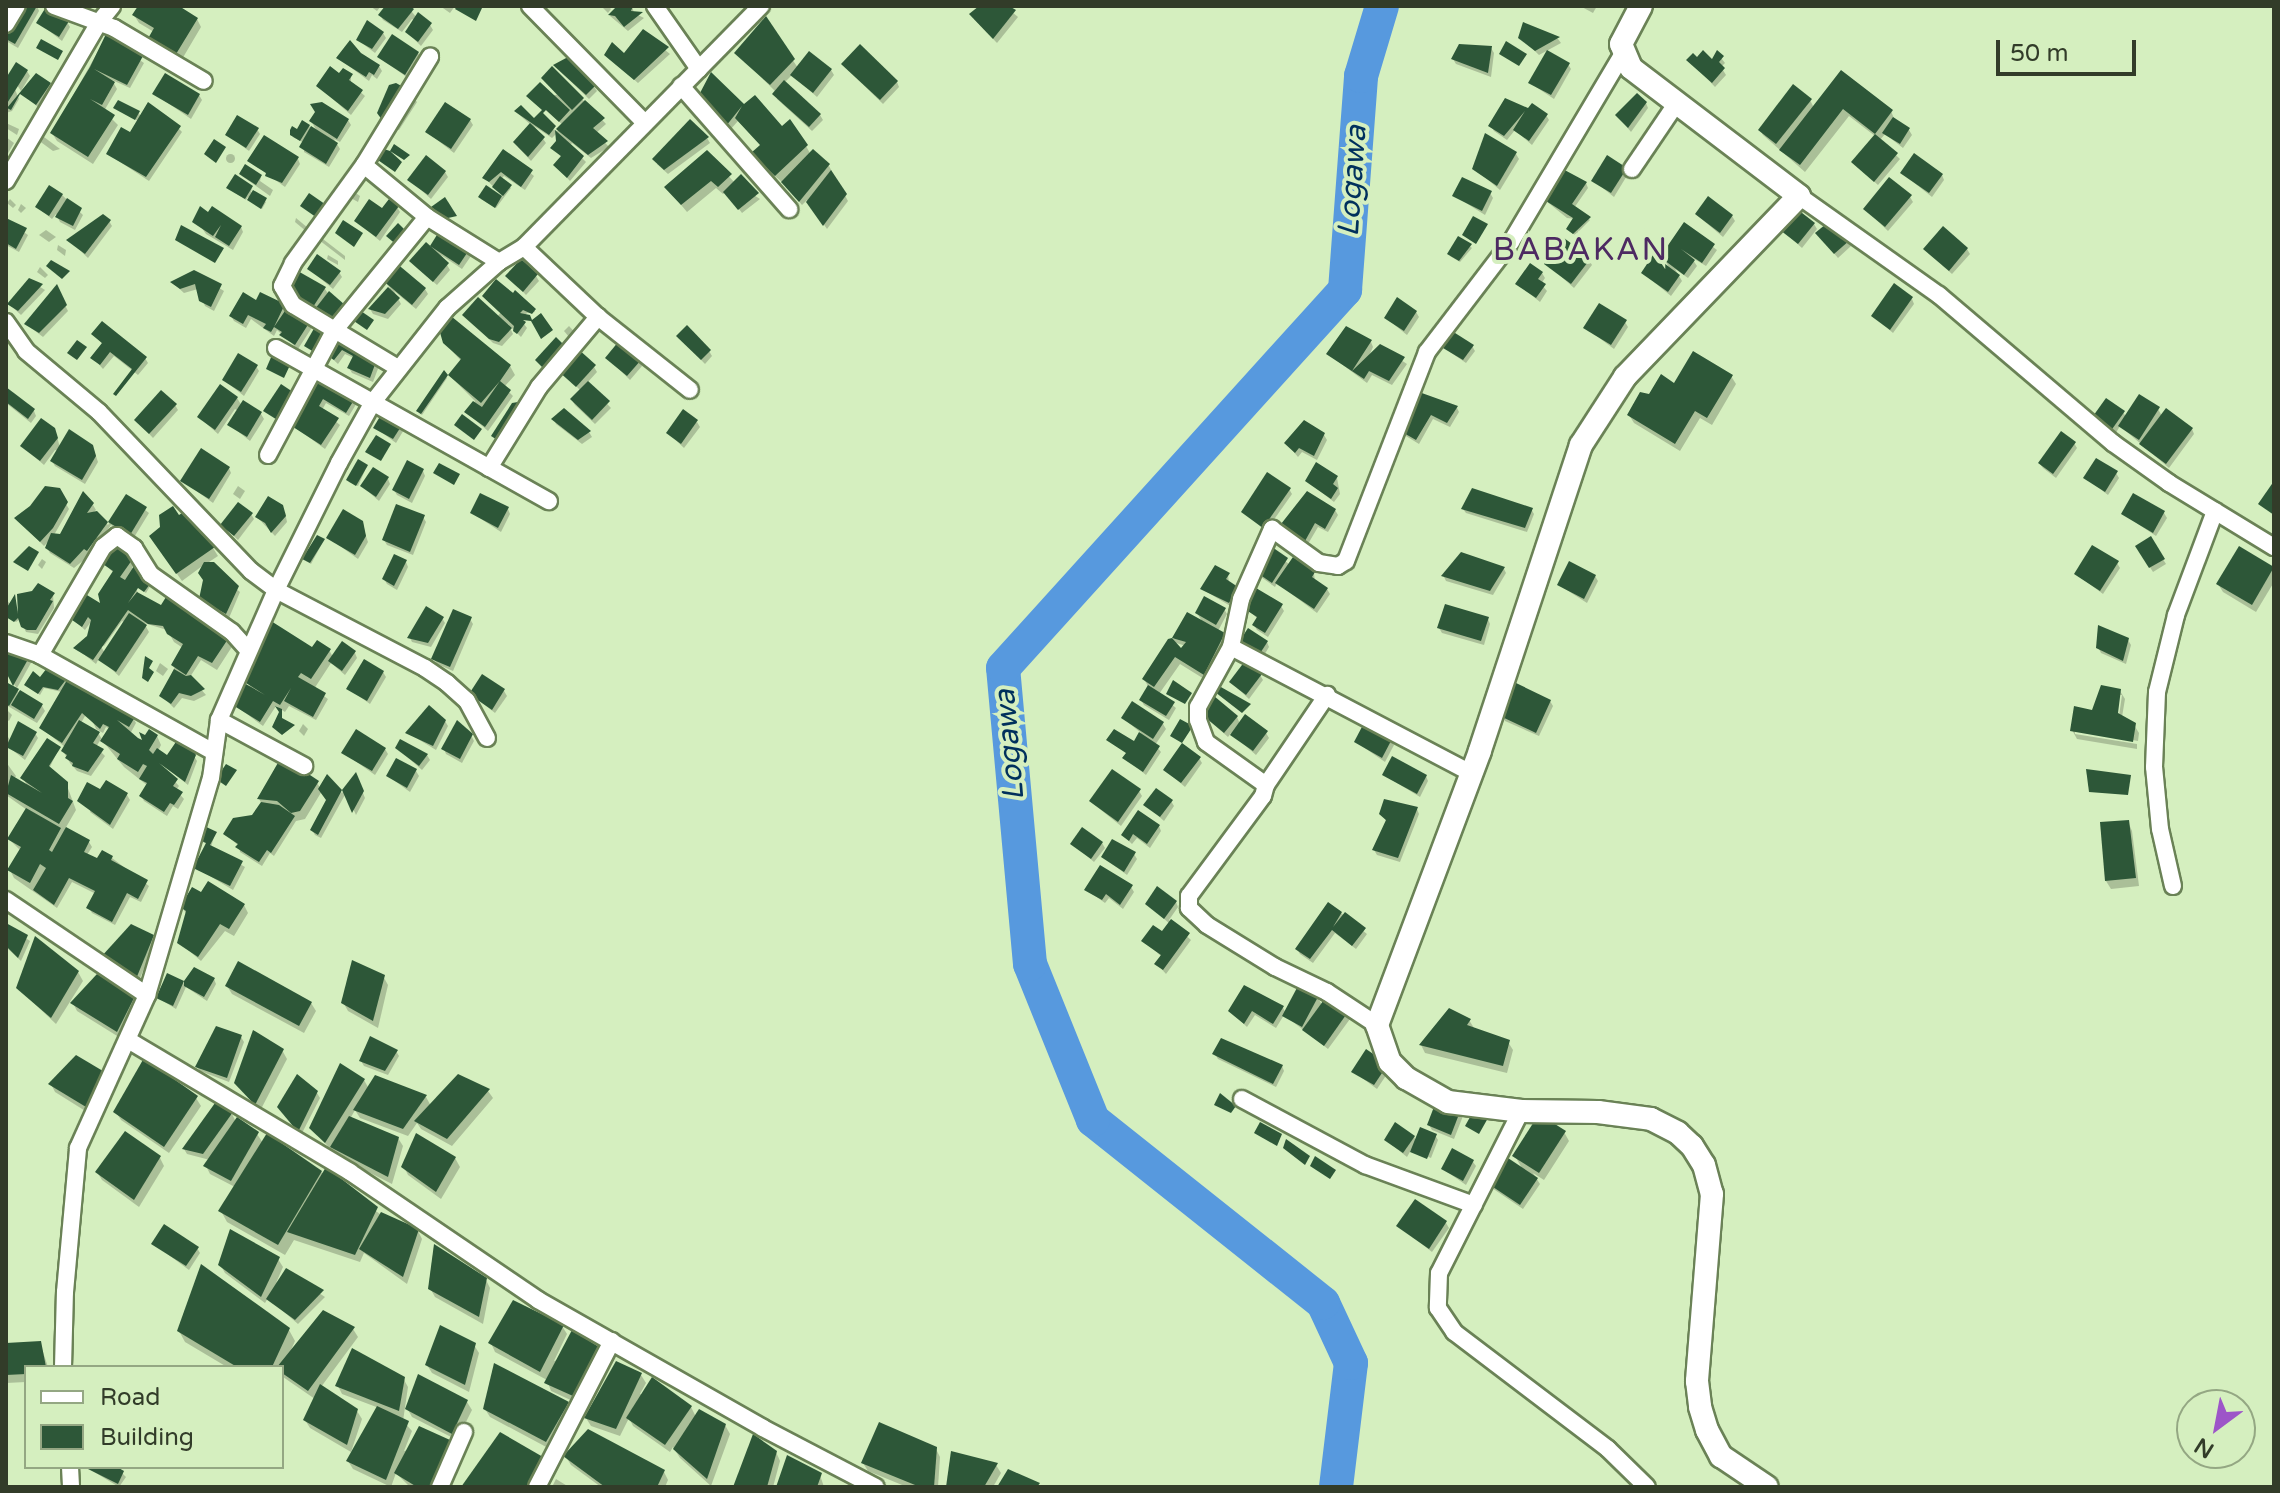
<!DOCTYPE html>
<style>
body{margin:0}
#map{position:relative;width:2280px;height:1493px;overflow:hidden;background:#d5efbf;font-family:"Varela Round",sans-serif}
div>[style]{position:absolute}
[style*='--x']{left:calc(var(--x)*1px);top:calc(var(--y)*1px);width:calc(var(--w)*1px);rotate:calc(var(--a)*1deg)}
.shadow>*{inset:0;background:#0003}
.round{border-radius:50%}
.river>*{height:34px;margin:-17px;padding:0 17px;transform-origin:17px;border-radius:17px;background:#5799de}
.building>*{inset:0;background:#2d5738}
.roads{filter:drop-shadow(2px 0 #6a8256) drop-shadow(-2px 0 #6a8256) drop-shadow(0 2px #6a8256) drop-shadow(0 -2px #6a8256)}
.minor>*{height:16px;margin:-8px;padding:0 8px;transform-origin:8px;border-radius:8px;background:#fff}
.secondary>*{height:22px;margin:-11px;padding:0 11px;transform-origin:11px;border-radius:11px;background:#fff}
span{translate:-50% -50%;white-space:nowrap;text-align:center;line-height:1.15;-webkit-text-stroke:8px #d5efbf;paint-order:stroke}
.water-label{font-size:30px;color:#00305c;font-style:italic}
.quarter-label{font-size:32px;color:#4d2a62;letter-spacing:2px}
.frame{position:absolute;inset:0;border:8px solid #323c29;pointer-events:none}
.legend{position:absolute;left:24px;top:1365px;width:260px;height:104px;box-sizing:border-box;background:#d5efbf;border:2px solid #94a783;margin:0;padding:10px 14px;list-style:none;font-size:24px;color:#323c29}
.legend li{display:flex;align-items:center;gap:16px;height:40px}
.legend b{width:40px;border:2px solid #94a783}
.north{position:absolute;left:2176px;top:1389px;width:80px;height:80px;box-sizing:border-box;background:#d5efbf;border:2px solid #94a783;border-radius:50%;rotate:212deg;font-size:22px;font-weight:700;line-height:32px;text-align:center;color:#323c29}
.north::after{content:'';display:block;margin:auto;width:28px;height:36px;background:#9d55c8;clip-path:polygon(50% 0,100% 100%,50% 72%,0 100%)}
.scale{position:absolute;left:1996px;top:40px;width:140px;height:36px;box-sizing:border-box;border:4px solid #323c29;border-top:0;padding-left:10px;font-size:24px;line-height:28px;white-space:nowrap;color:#323c29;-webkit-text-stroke:6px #d5efbf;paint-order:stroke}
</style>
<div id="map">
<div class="shadow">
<i style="clip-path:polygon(37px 6px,39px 11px,18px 48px,6px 41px,6px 31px)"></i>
<i style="clip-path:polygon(140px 6px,175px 6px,197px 19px,201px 27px,178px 66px,154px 32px,139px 23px,134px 15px)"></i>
<i style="clip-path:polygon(370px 6px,381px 6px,377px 11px)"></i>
<i style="clip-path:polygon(388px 6px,407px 6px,417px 18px,430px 25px,433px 30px,421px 46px,407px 32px,415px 21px,412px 19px,402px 32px,383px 20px,380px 15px)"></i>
<i style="clip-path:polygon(440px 6px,455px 6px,450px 13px)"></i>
<i style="clip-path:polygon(601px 6px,608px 6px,611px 9px,608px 13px)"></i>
<i style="clip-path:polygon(620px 6px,632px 6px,634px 13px,644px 18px,628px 31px,610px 16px)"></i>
<i style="clip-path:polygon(983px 6px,1005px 6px,1018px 17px,997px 43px,974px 19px)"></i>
<i style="clip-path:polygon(1580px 6px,1597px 6px,1593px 13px)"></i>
<i style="clip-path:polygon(766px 20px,798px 68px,831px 70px,834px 75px,817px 97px,792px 75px,784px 83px,820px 115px,823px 120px,812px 131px,777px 99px,776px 92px,737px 53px)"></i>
<i style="clip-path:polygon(67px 22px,70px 27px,62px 41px,39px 23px)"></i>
<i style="clip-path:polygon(1524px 25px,1558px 39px,1561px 43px,1539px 55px,1520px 37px)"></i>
<i style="clip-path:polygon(643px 32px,670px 54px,638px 83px,606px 55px,624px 55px)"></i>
<i style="clip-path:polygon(383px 33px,386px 38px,375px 53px,358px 40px)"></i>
<i style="clip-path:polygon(106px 37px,144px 63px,130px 88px,112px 80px,117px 89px,104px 111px,118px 125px,93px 164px,57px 141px,52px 133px)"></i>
<i style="clip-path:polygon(1491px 48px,1494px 53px,1491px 77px,1456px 64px,1453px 59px)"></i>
<i style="clip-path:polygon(418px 53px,421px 58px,408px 78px,380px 58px)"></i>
<i style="clip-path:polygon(1718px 54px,1725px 63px,1721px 67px,1726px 75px,1715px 87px,1689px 60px,1713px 63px)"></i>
<i style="clip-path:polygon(360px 55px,379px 66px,382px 71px,377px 79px,372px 75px,369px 81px,338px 58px)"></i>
<i style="clip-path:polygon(1568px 64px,1571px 69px,1554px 99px,1530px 83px)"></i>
<i style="clip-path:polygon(847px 69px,897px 82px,899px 87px,883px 104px)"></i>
<i style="clip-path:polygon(559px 70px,594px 87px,597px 91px,589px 99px)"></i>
<i style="clip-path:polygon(27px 71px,30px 76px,21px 91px,17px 85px,14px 87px,19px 99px,12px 111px,6px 113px,6px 81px)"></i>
<i style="clip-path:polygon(340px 75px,351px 76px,351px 84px,365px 96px,351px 115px,318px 86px)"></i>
<i style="clip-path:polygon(712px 75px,744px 107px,806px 146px,811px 155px,829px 166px,848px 201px,827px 229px,807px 200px,802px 205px,782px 182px,758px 162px,753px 154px,762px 146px,738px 121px,730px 130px,705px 98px)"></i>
<i style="clip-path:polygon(543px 78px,582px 99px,606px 124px,596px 133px,609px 147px,591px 158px,572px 143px,570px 146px,586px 162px,570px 181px,555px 165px,562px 158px,553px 148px,558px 141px,557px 133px,552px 138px,534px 126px,546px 143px,531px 161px,518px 147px,531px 125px,516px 112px,557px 131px,563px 125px,529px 96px,557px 95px)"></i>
<i style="clip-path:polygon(49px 84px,52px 89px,39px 108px,23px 94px)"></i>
<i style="clip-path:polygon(155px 94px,199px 95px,202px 100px,191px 119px)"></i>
<i style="clip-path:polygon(413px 98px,417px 102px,399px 130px,394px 130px)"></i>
<i style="clip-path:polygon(1810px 100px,1814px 108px,1891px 111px,1895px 121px,1909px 130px,1912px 135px,1903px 148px,1885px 134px,1880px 140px,1900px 159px,1878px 185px,1853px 163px,1875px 136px,1849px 116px,1805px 172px,1763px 135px,1760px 130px)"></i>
<i style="clip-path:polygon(1506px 101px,1546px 115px,1549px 120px,1532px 145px,1515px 130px,1507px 140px,1494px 131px,1491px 126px)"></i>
<i style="clip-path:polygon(1646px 103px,1648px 108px,1631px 132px,1617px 115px)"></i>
<i style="clip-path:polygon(149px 104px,167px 116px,182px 132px,149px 181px,108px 154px,130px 134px,138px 121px,115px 108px,138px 112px,141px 117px)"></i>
<i style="clip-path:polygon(348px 120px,351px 125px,340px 142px,334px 139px,340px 149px,329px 167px,304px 152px,304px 143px,293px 137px,309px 126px,318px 133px,311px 121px)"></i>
<i style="clip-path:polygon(470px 120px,473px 125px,454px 153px,427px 132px)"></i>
<i style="clip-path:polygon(6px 123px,19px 129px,17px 135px,6px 128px)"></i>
<i style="clip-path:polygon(257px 129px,260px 134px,249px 151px,227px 135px)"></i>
<i style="clip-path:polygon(40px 134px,60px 149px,53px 151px,38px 140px)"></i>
<i style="clip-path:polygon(6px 137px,14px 143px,7px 155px,6px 154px)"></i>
<i style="clip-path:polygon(707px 138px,710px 143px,668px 174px,657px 164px)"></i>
<i style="clip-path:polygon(504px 151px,534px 176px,525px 190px,504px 176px,501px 179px,511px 188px,496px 208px,481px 199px,486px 188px,503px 197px,485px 178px)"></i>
<i style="clip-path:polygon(707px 153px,735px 183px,760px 199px,742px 213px,726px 192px,723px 194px,716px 188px,687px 212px,667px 188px)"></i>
<i class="round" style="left:225.5px;top:153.5px;width:9px;height:9px"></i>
<i style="clip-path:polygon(1516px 154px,1519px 159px,1500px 190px,1474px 168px)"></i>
<i style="clip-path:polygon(298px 159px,300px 164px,285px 187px,249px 161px)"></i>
<i style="clip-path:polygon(1625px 169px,1628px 174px,1614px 197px,1594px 181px)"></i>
<i style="clip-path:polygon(445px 172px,448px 177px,431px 199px,410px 180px)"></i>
<i style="clip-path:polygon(1902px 173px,1942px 175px,1944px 180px,1932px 197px)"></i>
<i style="clip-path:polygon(242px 176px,261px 177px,260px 181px,273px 190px,270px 196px)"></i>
<i style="clip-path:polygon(1586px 183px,1588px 188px,1574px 208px,1590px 220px,1575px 235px,1569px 231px,1575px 219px,1567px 218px,1540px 196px)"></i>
<i style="clip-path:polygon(252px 188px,251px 192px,266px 202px,262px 209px,248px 197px,246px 200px,229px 189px)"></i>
<i style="clip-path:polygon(350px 189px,360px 196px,358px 202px,349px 197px)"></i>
<i style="clip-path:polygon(1490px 193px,1493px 198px,1485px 215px,1455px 196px)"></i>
<i style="clip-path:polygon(62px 195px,83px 215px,75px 230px,60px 222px,56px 214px,52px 219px,37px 207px)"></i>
<i style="clip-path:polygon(1910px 197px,1913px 202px,1888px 231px,1865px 209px)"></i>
<i style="clip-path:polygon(10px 199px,16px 205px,13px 208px,7px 203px)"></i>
<i style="clip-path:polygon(21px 204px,26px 208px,21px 213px,18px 210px)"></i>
<i style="clip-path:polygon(397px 207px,400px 212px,380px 241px,356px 221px)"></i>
<i style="clip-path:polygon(1697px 215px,1732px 216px,1735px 221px,1723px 237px)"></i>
<i style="clip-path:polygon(195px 218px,241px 227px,243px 232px,233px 250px,206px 234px)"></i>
<i style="clip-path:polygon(296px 218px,314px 233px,313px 237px,295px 222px)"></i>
<i style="clip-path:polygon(6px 220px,28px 235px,19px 252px,6px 245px)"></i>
<i style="clip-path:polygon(109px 221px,112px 226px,88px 258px,69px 240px)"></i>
<i style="clip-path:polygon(1814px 224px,1817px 229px,1802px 248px,1782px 230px)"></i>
<i style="clip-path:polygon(1684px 225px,1717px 250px,1706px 266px,1691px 257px,1697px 266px,1688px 278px,1675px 269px,1682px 281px,1671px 296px,1643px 273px,1670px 269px,1663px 257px)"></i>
<i style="clip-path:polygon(46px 230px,56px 237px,49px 242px,39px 235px)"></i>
<i style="clip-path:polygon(441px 233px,471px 256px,462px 269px,441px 255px,450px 270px,437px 285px,415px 266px)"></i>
<i style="clip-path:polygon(319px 236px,345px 256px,345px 260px,319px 240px)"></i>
<i style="clip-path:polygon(1459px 238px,1472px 248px,1460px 262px,1450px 256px)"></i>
<i style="clip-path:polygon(1821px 238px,1848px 242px,1851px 246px,1838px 258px)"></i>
<i style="clip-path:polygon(58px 245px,66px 250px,65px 256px,57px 250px)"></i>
<i style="clip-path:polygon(1967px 249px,1970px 254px,1952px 274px,1925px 250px)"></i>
<i style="clip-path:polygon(328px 255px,338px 261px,338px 265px,327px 259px)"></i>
<i style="clip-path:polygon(1589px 260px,1592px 265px,1574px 288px,1547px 264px)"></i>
<i style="clip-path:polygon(40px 267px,48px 275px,45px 278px,37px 272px)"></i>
<i style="clip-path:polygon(309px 269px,339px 272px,342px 277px,333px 289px)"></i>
<i style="clip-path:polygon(194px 272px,224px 291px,214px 311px,205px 306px,198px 289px,184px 293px,173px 283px)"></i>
<i style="clip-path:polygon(297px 273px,325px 289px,329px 295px,314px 314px)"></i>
<i style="clip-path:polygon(1542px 273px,1545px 278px,1541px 284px,1547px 291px,1540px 302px,1518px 284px)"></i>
<i style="clip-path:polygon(508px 276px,536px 276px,539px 281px,526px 295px)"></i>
<i style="clip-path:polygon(383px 279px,425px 289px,428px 294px,416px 309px,394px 291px,401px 304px,388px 319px,373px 314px,370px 309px,390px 288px)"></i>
<i style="clip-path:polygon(29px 280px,45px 290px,21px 315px,9px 304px)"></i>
<i style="clip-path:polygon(496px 281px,528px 303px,535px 312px,527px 313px,521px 320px,527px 328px,521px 337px,508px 324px,513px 334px,502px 346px,493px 343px,465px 315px,497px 317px,501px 312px)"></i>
<i style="clip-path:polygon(56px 288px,68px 311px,43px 337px,26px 324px)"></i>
<i style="clip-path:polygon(1912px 299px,1914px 304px,1893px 333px,1873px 316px)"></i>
<i style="clip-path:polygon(257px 303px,283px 306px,287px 311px,310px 322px,313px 326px,298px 349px,277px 330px,274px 336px,251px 319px,246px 328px,234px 321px,231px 316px)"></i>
<i style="clip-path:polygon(1416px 312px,1419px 317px,1407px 335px,1386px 318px)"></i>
<i style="clip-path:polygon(1625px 322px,1628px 327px,1614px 349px,1586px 328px)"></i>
<i style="clip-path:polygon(569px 326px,580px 338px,574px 343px,564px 331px)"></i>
<i style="clip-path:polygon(94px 334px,145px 358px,148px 363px,138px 375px,114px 356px,103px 369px,93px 358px,103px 345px)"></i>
<i style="clip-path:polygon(679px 337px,709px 351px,712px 356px,705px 364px)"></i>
<i style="clip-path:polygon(1371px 342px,1373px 347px,1369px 356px,1380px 346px,1407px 364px,1392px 385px,1372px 375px,1367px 383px,1328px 354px)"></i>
<i style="clip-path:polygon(445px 343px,510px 366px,515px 375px,504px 387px,513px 396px,488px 431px,467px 413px,475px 401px,450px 376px,462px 362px)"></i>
<i style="clip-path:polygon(1440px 345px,1472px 346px,1475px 351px,1466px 363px)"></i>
<i style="clip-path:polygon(306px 346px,356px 349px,379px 366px,373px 382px,352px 373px,349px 368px,354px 358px,345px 354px,338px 364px,326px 353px,322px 359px)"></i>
<i style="clip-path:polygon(608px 358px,640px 361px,642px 366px,630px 380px)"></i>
<i style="clip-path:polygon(256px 366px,259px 371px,244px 396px,224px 380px)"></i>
<i style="clip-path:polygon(594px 367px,597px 372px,587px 383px,611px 408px,595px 424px,575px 405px,572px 400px,581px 391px,560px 370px)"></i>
<i style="clip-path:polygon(444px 373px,447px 378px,422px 415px,419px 413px)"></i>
<i style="clip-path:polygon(322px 376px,358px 401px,349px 416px,326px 403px,322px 410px,340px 425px,325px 449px,292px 425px)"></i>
<i style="clip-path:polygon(1731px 376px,1736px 384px,1712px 425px,1700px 418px,1680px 451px,1634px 423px,1629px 415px,1650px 396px,1675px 385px)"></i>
<i style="clip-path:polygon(6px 389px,34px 411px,36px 416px,31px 423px,6px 403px)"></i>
<i style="clip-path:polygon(1420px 395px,1457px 408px,1459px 412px,1450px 427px,1433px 419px,1419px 444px,1401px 433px)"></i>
<i style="clip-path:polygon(237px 398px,242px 406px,261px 414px,264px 419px,250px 441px,230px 425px,238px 411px,235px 409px,218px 434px,199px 417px)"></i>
<i style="clip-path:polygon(175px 405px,178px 410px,153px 438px,136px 420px)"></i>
<i style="clip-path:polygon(2158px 409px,2162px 416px,2192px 429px,2194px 434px,2169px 468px,2120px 426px,2114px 436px,2096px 424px,2123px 412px,2126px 417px)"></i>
<i style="clip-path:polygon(564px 410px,589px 432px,592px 437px,582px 444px,556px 424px,554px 419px)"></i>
<i style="clip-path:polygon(385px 412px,405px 428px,396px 443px,376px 428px)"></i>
<i style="clip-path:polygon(697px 422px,700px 427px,684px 448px,668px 433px)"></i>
<i style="clip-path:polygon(1324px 435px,1327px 440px,1317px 460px,1302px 452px,1298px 457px,1287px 444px)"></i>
<i style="clip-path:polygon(57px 436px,60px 448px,92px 447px,95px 453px,98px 462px,85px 484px,55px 466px,52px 461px,58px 451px,55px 450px,44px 465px,23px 447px)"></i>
<i style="clip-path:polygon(2074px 443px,2077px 448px,2056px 478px,2043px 468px,2040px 464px)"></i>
<i style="clip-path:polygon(367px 466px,358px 486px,349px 482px)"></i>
<i style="clip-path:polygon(229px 468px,231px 473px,213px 503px,183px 481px)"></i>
<i style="clip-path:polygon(423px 471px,425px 476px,412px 503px,397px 495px,394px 490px)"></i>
<i style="clip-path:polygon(2116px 473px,2119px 478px,2108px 495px,2086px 478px)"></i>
<i style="clip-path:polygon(1337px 478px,1340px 494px,1334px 502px,1307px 481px)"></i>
<i style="clip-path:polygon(388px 479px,390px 484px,379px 501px,363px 487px)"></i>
<i style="clip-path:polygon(238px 486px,245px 491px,240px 499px,233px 494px)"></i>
<i style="clip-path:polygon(1289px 489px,1292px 494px,1266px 531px,1243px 512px)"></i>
<i style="clip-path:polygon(58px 490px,69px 509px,54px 535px,61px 536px,93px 505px,96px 510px,92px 514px,96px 513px,108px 525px,127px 496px,149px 513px,133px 539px,111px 525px,90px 555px,74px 568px,50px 553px,47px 548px,50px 540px,44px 546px,16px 518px)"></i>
<i style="clip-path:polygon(508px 509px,510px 514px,501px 532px,472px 513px)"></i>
<i style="clip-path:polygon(1463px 509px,1531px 509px,1534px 514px,1527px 532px,1466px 513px)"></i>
<i style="clip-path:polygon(1335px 510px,1338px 515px,1328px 532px,1318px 527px,1308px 544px,1283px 524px)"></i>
<i style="clip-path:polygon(285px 512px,287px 522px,275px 536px,257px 517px)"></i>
<i style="clip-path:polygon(2164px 513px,2167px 518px,2156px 536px,2123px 514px)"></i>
<i style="clip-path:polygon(251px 514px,254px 519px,238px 540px,222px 525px)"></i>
<i style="clip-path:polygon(423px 517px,426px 522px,413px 555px,387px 545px,384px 540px)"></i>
<i style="clip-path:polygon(361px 522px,368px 542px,358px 559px,329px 538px)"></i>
<i style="clip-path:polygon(163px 528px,213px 548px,218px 556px,206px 564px,240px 592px,229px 618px,201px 598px,205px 564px,182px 581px,156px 544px)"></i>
<i style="clip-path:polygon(2150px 539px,2166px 564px,2153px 572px,2137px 547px)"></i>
<i style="clip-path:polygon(324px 540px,311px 564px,306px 561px)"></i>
<i style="clip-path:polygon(1272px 550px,1290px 565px,1314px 574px,1315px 581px,1327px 589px,1330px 594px,1317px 613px,1277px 583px,1275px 587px,1261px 577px,1258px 572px)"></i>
<i style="clip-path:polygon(42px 559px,46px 562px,42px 569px,38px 565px)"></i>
<i style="clip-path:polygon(evenodd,138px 559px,132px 568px,152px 583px,146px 593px,133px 584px,140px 596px,235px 642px,217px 670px,201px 660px,190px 677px,206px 695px,194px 701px,182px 698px,174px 708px,162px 696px,183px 648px,174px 642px,167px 630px,144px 623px,149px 632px,119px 676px,99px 658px,96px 664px,76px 648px,86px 637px,89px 639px,90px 623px,85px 630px,68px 615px,98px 608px,114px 573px,102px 562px,138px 559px,122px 621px,125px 623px,105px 653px,98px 642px,104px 646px,122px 621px)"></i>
<i style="clip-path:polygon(406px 562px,408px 567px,397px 590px,387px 584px,384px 579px)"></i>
<i style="clip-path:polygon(2117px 563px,2120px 568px,2103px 594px,2076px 574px)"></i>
<i style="clip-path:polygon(2272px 568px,2274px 582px,2256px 612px,2223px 592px,2218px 584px)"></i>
<i style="clip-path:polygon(1504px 569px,1506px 573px,1493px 595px,1446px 581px,1444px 577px)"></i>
<i style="clip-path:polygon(1228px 575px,1229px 583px,1239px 594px,1232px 607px,1202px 589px)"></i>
<i style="clip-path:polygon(1595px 576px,1598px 581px,1587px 603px,1559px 585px)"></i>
<i style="clip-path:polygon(53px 594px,54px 608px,38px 634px,26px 632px,20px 619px,16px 622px,6px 616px,6px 600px,20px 613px)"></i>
<i style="clip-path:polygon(1281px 606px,1284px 611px,1268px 637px,1257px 630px,1254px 625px,1258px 619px,1246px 608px)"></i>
<i style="clip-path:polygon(evenodd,1224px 609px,1227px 614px,1218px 631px,1227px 639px,1209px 682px,1180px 664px,1159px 694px,1176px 708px,1169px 720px,1144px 705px,1141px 700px,1149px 688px,1144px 679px,1169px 641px,1203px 623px,1197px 613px,1224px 609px,1173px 642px,1186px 646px,1182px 652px,1173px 642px)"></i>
<i style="clip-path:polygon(442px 618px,445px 623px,431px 647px,412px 642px,410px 638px)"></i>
<i style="clip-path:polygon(470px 619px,473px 624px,453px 671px,437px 664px,434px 659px)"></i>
<i style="clip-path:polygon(1488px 619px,1490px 624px,1484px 645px,1442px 633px,1439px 628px)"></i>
<i style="clip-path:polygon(272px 624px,313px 650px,329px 650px,333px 657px,355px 653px,357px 658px,345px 675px,331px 663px,314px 689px,328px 699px,316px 720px,289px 706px,285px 712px,276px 706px,263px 726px,233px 704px,253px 692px,248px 683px,258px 645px)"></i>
<i style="clip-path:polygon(2128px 640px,2131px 645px,2126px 664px,2101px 653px,2098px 647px)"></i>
<i style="clip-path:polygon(1267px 642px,1269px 647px,1260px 662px,1242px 650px)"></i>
<i style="clip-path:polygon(6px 650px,29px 656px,32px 661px,17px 688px,6px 674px)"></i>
<i style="clip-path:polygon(160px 663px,168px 669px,163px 676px,156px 671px)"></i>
<i style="clip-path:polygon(383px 672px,386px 677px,370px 704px,349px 689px)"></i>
<i style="clip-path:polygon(1260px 675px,1263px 680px,1249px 699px,1231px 682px)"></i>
<i style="clip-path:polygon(evenodd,66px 679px,133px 718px,136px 723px,130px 734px,142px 742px,157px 736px,161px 745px,158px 751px,168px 758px,186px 743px,197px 761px,188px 785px,151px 755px,179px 786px,176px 790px,184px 799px,178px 809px,173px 806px,167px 816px,144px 801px,141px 796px,148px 786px,124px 767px,101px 739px,96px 747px,105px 756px,91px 776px,77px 771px,70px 763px,63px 751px,65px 747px,41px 728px,62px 692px,44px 688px,40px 695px,28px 686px,41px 680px,66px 679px,85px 716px,92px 720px,98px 733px,81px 723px,85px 716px,66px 679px,106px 727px,110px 729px,103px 741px,96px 729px,103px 733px,106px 727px)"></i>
<i style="clip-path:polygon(6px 684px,42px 706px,45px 711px,37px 723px,6px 705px)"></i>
<i style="clip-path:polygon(504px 691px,507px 696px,495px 713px,471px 694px)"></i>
<i style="clip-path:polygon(evenodd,2120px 691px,2125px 699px,2122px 717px,2134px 725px,2139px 733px,2138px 741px,2075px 730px,2075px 734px,2137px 744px,2137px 749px,2077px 739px,2072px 730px,2120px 691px,2118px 695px,2122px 695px,2118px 723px,2114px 722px,2118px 695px)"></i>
<i style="clip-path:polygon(1550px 701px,1553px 706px,1539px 736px,1505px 721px,1503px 716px)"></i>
<i style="clip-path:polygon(6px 709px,12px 715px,9px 721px,6px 719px)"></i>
<i style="clip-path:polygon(1202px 714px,1237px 717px,1240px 724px,1266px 733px,1269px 738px,1256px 755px,1231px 733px,1228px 737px)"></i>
<i style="clip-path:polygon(1123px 718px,1163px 724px,1166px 729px,1155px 745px,1161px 752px,1146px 775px,1125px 758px,1141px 733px)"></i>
<i style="clip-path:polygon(445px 721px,448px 726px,436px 750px,408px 733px)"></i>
<i style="clip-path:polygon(303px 724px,308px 729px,304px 736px,299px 731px)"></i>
<i style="clip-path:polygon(35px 733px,38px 738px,25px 760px,6px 745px,6px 734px,10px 740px)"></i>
<i style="clip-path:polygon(471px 735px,474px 741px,462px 763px,446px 754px,444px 749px)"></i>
<i style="clip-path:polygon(1391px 740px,1394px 745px,1385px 762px,1356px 742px)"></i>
<i style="clip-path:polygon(59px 748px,49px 769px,66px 783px,76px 810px,65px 829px,89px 842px,92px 847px,87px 855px,98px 861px,112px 858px,149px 886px,141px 902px,130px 897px,115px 925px,92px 913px,89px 908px,96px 894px,72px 882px,57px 908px,14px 878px,10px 870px,21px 851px,9px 839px,27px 810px,6px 795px,6px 762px,16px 776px,14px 779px,28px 787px,23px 778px,32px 760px)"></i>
<i style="clip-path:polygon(397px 748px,427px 755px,430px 760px,422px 770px)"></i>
<i style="clip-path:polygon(385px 749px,388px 754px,375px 775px,344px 753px)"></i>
<i style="clip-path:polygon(1199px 758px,1202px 763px,1185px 787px,1165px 770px)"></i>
<i style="clip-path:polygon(416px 771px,419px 776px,410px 792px,388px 776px)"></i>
<i style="clip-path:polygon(1384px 775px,1426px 776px,1428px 781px,1420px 797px)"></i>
<i style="clip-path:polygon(356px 776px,365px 798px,356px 815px,346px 793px,321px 838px,315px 835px,312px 830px,328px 801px,322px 791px,305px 819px,296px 821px,274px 856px,270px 853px,262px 866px,240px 852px,239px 846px,225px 834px,253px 817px,262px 804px,259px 799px,317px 783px,321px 789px,327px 777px,342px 793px)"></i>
<i style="clip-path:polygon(98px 791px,127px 795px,130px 800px,113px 829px,90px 812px)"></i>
<i style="clip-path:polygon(1139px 791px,1142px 796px,1121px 826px,1091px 802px)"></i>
<i style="clip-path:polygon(1171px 801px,1174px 806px,1164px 821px,1146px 805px)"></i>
<i style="clip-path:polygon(1417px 809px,1419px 814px,1400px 862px,1377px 855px,1374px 850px,1387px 822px,1381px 814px)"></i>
<i style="clip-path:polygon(2128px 822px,2132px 831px,2139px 886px,2111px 889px,2106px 881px)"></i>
<i style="clip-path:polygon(1159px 826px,1161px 831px,1150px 848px,1137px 838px,1132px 844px,1123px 835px)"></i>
<i style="clip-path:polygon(215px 834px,211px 847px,245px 867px,233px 890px,195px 867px,207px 844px,197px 839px)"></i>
<i style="clip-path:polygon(1102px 843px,1105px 848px,1094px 862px,1073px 844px)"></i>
<i style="clip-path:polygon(1134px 854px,1137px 859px,1127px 875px,1103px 857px)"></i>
<i style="clip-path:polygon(1131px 887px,1134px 892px,1123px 909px,1109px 898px,1105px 903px,1087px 890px)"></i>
<i style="clip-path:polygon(201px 895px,244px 905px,248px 913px,234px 936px,225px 931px,201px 961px,180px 943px,187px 915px,182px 907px)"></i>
<i style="clip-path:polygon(1176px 902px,1178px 907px,1169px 920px,1191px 940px,1166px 974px,1157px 964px,1162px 957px,1144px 941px,1162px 934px,1170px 924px,1147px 904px)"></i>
<i style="clip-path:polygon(1341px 913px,1367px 934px,1356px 949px,1335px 933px,1313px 963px,1300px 954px,1297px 949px)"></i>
<i style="clip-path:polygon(6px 925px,30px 941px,21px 961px,6px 947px)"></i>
<i style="clip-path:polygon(152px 937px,155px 942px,138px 983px,106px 962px)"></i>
<i style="clip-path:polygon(78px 972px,83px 981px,56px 1024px,18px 988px)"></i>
<i style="clip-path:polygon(168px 976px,185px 984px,214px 979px,216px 984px,207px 1001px,186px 987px,176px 1009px,158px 998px)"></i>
<i style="clip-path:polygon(383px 976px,388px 985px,378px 1028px,348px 1011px,343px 1002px)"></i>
<i style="clip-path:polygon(227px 986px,311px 1003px,316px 1011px,304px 1033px,232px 994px)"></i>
<i style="clip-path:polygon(1317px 996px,1322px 1005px,1347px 1014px,1350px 1019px,1328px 1049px,1284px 1015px,1276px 1028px,1255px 1015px,1247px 1027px,1230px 1011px,1283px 1008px,1286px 1013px)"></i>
<i style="clip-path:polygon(133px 997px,138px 1006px,122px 1039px,77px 1011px,73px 1003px)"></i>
<i style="clip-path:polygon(1469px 1020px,1474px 1028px,1508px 1042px,1513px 1050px,1507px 1073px,1425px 1053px,1421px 1045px)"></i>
<i style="clip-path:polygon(241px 1037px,244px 1042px,229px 1082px,200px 1071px,197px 1067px)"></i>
<i style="clip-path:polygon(282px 1050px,287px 1059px,260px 1111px,236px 1083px)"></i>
<i style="clip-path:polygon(396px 1051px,399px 1056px,388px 1075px,364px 1066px,361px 1061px)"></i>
<i style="clip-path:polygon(1366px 1052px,1389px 1071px,1377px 1089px,1354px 1072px)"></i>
<i style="clip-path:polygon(1215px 1054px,1282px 1066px,1284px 1071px,1276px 1087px,1218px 1059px)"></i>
<i style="clip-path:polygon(76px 1057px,95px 1117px,55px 1092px,51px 1084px)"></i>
<i style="clip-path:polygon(364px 1080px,369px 1089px,426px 1097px,431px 1106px,488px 1091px,493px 1098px,452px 1146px,421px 1129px,417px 1123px,408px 1136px,360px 1118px,355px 1110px,350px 1119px,398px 1138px,403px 1146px,392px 1184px,337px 1156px,311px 1128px)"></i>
<i style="clip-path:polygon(317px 1093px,320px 1098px,301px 1135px,283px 1113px)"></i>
<i style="clip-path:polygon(196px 1098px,201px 1106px,169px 1153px,121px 1120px,116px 1112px)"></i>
<i style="clip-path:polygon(1460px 1111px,1463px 1116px,1454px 1139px,1432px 1130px,1435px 1135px,1429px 1125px)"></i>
<i style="clip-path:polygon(232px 1114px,236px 1122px,257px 1134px,263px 1143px,321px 1172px,380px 1214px,418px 1231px,422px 1239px,407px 1284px,364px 1253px,360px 1262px,294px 1240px,285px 1255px,227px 1222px,221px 1211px,235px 1187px,210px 1174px,206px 1166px,210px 1160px,187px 1154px,184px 1149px)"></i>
<i style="clip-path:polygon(1564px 1132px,1569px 1141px,1544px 1180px,1533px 1173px,1540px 1184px,1523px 1209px,1492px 1188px,1489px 1183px,1523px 1170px,1515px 1156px)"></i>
<i style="clip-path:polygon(1435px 1135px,1438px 1140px,1431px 1158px,1411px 1150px,1407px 1157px,1386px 1140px,1414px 1137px,1416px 1141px)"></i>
<i style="clip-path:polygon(160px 1158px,164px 1166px,139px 1207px,102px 1180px,97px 1172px)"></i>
<i style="clip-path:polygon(455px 1158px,460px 1167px,441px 1199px,408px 1175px,404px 1167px)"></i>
<i style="clip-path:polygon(1473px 1162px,1476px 1166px,1466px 1185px,1443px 1169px)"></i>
<i style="clip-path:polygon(1446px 1223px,1449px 1228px,1432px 1252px,1399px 1226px)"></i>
<i style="clip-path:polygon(154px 1244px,197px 1248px,200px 1253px,189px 1270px)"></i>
<i style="clip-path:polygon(278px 1259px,283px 1267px,276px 1283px,286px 1271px,325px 1297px,298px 1324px,268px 1298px,265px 1303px,225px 1273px,220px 1264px)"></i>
<i style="clip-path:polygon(486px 1280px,490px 1288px,483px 1324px,435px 1297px,430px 1288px)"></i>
<i style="clip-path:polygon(562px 1326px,567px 1334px,554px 1361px,598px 1348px,603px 1356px,577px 1403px,551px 1391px,547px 1380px,495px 1352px,491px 1343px)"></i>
<i style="clip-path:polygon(353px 1329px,358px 1337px,321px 1387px,357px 1411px,362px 1419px,351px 1452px,310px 1428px,305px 1420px,315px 1399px,283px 1377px,282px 1367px,227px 1367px,185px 1342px,179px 1331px,289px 1330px,295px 1341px,291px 1350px)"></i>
<i style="clip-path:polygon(40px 1343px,48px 1367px,26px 1367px,26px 1382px,6px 1383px,6px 1345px)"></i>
<i style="clip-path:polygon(474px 1345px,479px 1353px,469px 1392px,432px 1373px,427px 1365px)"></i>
<i style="clip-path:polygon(641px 1375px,646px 1383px,640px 1394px,691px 1407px,696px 1417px,725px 1425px,730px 1434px,711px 1486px,680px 1458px,673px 1447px,670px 1452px,633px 1426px,629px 1418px,620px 1436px,591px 1426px,586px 1418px)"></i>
<i style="clip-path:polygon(403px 1378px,408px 1387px,403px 1421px,412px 1431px,404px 1451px,449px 1441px,453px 1449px,438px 1487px,410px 1487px,396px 1473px,391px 1487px,353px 1469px,348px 1461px,379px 1408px,342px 1394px,338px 1386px)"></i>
<i style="clip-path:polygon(467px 1402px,472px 1410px,457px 1440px,412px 1417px,407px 1408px)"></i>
<i style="clip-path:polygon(567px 1404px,572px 1412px,550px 1449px,490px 1417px,485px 1409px)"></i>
<i style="clip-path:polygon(936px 1449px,940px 1457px,938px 1487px,907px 1487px,868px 1471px,863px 1463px)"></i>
<i style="clip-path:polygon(776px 1452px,780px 1461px,773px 1487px,735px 1487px)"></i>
<i style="clip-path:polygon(566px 1457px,664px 1472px,668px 1480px,665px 1487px,601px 1487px,571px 1465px)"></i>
<i style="clip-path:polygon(996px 1465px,1001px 1473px,993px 1487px,948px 1487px)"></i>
<i style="clip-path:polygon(86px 1467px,122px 1467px,120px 1471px,126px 1477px,119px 1487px)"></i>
<i style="clip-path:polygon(820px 1475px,824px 1487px,778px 1487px)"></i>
<i style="clip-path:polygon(556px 1479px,569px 1487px,552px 1487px)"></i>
</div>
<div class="river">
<i style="--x:1336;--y:1487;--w:125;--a:-83.1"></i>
<i style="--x:1351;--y:1363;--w:66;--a:-115"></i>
<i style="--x:1323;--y:1303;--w:294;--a:-141.5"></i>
<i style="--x:1093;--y:1120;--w:168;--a:-112"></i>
<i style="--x:1030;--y:964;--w:297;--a:-95.2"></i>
<i style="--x:1003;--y:668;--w:510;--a:-47.86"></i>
<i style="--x:1345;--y:290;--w:215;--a:-85.7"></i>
<i style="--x:1361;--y:76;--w:73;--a:-73.3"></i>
</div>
<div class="building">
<i style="clip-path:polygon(18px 6px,37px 6px,15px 44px,6px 39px,6px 27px)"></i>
<i style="clip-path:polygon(138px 6px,179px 6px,198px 18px,173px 59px,146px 42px,154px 28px,132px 15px)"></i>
<i style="clip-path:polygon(385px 6px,410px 6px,414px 9px,398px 29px,378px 15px)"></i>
<i style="clip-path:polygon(457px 6px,479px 6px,482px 8px,476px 21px,455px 9px)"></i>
<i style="clip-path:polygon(617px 6px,633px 6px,631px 11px,643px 12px,624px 27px,615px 16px,608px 15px)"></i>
<i style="clip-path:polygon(979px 6px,1009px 6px,1016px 10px,993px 39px,969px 14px)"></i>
<i style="clip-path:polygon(46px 7px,69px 21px,59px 37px,36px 23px)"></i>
<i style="clip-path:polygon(418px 12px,432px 23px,418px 42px,405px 32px)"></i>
<i style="clip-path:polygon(766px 16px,795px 59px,770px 85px,734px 53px)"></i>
<i style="clip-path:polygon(367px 20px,384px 32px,372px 49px,356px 40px)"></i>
<i style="clip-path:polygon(1523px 22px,1560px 37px,1535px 51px,1518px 38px)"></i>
<i style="clip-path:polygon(643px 29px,669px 47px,634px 80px,604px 55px,612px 42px,624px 53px)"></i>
<i style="clip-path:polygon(106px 34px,143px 56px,127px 85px,94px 69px,115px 82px,102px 105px,90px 99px,115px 115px,88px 157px,50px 133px,90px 67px)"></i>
<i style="clip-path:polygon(392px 34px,419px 52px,405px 75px,377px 57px)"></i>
<i style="clip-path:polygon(41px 39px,63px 51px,58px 60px,36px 48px)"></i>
<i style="clip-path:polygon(350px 40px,361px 53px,380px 65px,374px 75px,369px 72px,366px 77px,336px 58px)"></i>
<i style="clip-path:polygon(1506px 41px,1527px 54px,1519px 66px,1499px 54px)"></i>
<i style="clip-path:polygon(860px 44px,898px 81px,880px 100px,841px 64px)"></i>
<i style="clip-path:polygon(1459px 44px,1492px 46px,1488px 73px,1451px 59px)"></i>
<i style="clip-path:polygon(1547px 50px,1570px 63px,1551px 95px,1528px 83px)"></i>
<i style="clip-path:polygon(1703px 50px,1712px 59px,1717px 50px,1724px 56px,1719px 62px,1725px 68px,1712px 83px,1686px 60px,1693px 53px,1697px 57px)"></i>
<i style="clip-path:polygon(809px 51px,832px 69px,813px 93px,790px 75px)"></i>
<i style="clip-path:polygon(568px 57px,596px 85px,586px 95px,553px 65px)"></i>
<i style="clip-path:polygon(16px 62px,28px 70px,6px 105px,6px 78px)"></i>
<i style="clip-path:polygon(330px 66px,339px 73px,343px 68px,353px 74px,349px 80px,363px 90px,348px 111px,316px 86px)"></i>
<i style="clip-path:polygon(552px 66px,584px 98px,572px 110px,541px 78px)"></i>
<i style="clip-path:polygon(1841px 70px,1893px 110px,1875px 134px,1843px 109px,1800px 165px,1779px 150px)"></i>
<i style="clip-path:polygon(711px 72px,744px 104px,755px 95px,782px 126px,790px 119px,808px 145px,775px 176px,751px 153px,760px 145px,735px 118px,742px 106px,726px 126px,700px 93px)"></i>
<i style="clip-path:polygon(36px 73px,51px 83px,36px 105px,20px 94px,11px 110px,7px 108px)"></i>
<i style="clip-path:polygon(165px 73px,200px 94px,188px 115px,152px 94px)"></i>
<i style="clip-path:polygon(784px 80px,821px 114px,809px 127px,772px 94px)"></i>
<i style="clip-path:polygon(540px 82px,570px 110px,559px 122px,546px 110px,543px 113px,556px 126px,549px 135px,514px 111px,521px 105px,534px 118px,542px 110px,526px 96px)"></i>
<i style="clip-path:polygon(396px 83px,405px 88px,385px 124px,377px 113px,389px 85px)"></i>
<i style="clip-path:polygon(1793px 84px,1812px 99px,1776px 144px,1758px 130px)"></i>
<i style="clip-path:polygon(1637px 93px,1647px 102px,1628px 128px,1615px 115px)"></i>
<i style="clip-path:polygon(1505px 98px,1528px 108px,1532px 103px,1548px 114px,1529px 141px,1513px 130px,1525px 111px,1504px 136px,1488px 126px)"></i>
<i style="clip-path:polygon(118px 100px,140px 111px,135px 120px,113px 108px)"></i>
<i style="clip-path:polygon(585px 100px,605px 118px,593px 128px,608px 141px,588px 155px,556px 129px)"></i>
<i style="clip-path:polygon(148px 102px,181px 126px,146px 177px,106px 154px,121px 127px,130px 132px)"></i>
<i style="clip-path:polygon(322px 102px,349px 119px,337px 139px,309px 121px,315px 112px,310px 104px)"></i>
<i style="clip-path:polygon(445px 102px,471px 119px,451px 149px,425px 132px)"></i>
<i style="clip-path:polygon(237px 115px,259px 128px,246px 148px,225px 135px)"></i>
<i style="clip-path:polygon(1893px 117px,1910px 128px,1900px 144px,1882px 133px)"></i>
<i style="clip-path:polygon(690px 119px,709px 137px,664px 170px,652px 159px)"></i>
<i style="clip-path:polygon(302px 120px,310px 125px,300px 141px,290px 135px,290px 130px,292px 126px,297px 129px)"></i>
<i style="clip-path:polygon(530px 123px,545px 137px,528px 157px,513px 142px)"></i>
<i style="clip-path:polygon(311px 126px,338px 143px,326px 164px,299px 147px)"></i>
<i style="clip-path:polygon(555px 130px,584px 156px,567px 178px,553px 165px,561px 156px,550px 148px,556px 141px)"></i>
<i style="clip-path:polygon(1485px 133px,1517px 152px,1497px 186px,1472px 169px)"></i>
<i style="clip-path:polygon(1875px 134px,1898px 153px,1874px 182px,1851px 162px)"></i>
<i style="clip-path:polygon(264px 135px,299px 157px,282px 183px,265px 176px,266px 173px,247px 161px)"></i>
<i style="clip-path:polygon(214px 139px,226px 147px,216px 163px,204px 154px)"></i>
<i style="clip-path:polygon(394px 144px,410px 155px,404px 160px,390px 151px,402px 162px,395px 172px,375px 158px,381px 148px,390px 151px)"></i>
<i style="clip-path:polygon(503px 149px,533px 170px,521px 187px,501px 172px,489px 182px,482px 178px)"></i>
<i style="clip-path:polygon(813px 149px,830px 164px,799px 202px,781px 182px)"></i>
<i style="clip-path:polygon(707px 150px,732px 174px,718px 187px,711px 181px,681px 205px,664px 187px)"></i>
<i style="clip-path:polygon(1914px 153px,1943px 174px,1929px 193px,1900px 173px)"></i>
<i style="clip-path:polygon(426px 155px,446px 171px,428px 195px,407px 180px)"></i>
<i style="clip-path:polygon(1607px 155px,1627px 168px,1611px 193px,1591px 181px)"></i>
<i style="clip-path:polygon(245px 164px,262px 175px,256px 185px,239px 174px)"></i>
<i style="clip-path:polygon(1559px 167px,1587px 182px,1572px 204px,1591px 217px,1573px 234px,1566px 229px,1573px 218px,1538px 196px)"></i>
<i style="clip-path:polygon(831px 170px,847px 194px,823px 226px,806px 202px)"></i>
<i style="clip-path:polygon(235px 174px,253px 186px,245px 199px,226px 188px)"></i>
<i style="clip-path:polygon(741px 174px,759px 193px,738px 210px,723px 192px)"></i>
<i style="clip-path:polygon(500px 176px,512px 185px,503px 196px,492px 187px)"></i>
<i style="clip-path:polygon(1462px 177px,1492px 191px,1482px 211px,1452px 196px)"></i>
<i style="clip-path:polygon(1889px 177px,1912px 195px,1885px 227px,1863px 209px)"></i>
<i style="clip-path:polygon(49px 185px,63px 194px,49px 216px,35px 207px)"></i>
<i style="clip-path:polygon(486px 185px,502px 196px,495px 208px,478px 197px)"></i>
<i style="clip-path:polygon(253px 190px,267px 198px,261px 209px,247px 200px)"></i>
<i style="clip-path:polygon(309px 193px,332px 209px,323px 222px,300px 206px)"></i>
<i style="clip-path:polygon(1708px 196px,1733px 215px,1720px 233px,1695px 214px)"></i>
<i style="clip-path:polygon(445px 197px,457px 216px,439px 220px,431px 207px)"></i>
<i style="clip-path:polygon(67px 198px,82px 208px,73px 226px,55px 217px)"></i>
<i style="clip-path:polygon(369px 199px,382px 208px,389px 199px,399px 206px,376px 237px,354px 221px)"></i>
<i style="clip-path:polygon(200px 206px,208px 212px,212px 206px,242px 226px,229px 246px,215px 237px,221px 225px,213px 236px,192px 222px)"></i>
<i style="clip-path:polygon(1797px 209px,1815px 223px,1798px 244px,1780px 230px)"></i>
<i style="clip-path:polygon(103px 214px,111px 220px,85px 254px,66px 240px)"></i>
<i style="clip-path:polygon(1473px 216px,1488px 224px,1476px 244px,1462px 235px)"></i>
<i style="clip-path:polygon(6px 218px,27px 228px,16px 249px,6px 243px)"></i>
<i style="clip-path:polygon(343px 220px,363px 233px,354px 247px,335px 233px)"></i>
<i style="clip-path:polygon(1831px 220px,1850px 240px,1834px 254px,1815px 233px)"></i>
<i style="clip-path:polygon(1684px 222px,1715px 244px,1702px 263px,1681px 249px,1695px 260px,1684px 275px,1660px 257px)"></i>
<i style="clip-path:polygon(398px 223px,409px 234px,398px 246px,386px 236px)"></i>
<i style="clip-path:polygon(181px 225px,224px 248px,215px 263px,175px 240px)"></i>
<i style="clip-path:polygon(1943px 226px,1968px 248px,1949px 271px,1923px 249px)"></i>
<i style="clip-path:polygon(440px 230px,469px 250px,459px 265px,430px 246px)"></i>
<i style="clip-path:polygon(1458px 236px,1472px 244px,1459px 261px,1447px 254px)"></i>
<i style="clip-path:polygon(1564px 238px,1591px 258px,1571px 284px,1544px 264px)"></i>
<i style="clip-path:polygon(426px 242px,449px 263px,433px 282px,409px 261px)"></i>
<i style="clip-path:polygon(317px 254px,341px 271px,330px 285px,307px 269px)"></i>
<i style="clip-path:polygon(1653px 255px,1680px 275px,1668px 292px,1641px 273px)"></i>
<i style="clip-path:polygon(521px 259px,538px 274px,523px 292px,505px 276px)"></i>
<i style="clip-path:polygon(51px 260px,70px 271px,62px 279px,46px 266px)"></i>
<i style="clip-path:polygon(395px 262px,426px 288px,412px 305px,381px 279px)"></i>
<i style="clip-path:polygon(1530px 263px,1543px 272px,1538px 279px,1546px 284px,1536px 298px,1515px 284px)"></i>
<i style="clip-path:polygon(194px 270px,222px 284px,211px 307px,199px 301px,195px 284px,180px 289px,170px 282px)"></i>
<i style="clip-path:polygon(296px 270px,326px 287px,311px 310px,298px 301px,288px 287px)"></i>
<i style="clip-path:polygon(29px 278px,43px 284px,18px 311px,7px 304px)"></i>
<i style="clip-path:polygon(496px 279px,513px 293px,515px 290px,536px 309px,532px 314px,523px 310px,520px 313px,530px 315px,532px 320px,541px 313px,553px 330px,541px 339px,531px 321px,523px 320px,526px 322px,517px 334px,513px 331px,514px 326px,482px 296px)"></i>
<i style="clip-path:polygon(1894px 283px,1913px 297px,1890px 330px,1871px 316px)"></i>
<i style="clip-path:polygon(57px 284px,67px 305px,39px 333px,24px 324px)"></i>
<i style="clip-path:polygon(388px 287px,400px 298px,385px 314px,368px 309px)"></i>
<i style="clip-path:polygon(329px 291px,345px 305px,331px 322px,315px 309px)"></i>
<i style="clip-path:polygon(243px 292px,256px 300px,260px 292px,285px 304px,274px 327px,289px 305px,311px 320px,295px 345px,279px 335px,282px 332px,274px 327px,271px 332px,263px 328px,266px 324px,248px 315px,243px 324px,229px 316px)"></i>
<i style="clip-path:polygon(478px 297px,512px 328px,499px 342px,489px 339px,462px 315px)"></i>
<i style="clip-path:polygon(1397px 297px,1417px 311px,1404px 331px,1384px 318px)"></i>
<i style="clip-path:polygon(1599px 303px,1627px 320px,1611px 345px,1583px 328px)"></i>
<i style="clip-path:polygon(358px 309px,374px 320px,367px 330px,351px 319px)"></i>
<i style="clip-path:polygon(446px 312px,511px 365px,500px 381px,511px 390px,485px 427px,464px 412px,473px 401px,482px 407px,500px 381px,481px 403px,448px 375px,421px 414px,416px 411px,444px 370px,448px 375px,461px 359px,443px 343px,437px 322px)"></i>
<i style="clip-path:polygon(102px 321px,147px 357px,116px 396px,113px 394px,132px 369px,110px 352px,100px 365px,90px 358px,102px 343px,91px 334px)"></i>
<i style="clip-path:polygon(316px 325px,332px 334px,319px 355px,304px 346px)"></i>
<i style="clip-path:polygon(687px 325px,711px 350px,701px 360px,676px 336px)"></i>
<i style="clip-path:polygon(1346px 326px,1372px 340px,1352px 371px,1380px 344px,1405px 357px,1389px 381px,1369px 371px,1364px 379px,1326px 354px)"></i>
<i style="clip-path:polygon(1444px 326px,1474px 345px,1463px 360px,1438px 345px)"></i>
<i style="clip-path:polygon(335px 336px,377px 359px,370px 378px,347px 368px,353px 356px,342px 350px,334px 360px,323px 353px)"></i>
<i style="clip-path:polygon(556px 337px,567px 348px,546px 371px,535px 360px)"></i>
<i style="clip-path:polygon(77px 340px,87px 347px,77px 360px,67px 353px)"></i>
<i style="clip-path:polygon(619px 341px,641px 360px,627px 376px,605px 358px)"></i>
<i style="clip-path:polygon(577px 348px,596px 365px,576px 387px,557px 370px)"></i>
<i style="clip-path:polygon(1693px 351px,1733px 375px,1707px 418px,1695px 411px,1675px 444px,1627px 415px,1640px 392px,1649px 394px,1661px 374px,1674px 383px)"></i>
<i style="clip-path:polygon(238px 353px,258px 365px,241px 392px,222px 380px)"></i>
<i style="clip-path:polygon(272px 355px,291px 363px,284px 378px,266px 369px)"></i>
<i style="clip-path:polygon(321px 373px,357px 395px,346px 413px,323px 399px,319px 406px,339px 418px,321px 445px,290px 425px)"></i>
<i style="clip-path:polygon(588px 381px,610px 401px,592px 420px,570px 399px)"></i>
<i style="clip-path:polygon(220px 384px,238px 397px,215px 430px,197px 417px)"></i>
<i style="clip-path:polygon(281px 384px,296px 394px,279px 421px,263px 411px)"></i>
<i style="clip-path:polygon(6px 387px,35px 409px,28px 419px,6px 402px)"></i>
<i style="clip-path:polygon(161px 390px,177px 404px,149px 434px,134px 420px)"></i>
<i style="clip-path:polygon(1419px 392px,1458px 406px,1447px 423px,1431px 415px,1416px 440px,1395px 428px)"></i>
<i style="clip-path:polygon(2139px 394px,2160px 407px,2139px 440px,2118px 426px)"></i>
<i style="clip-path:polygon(2106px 398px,2125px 411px,2110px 432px,2091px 419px)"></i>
<i style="clip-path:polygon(243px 400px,262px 412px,247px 437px,227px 425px)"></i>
<i style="clip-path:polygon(524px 401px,499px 441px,491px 436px,512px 403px)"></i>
<i style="clip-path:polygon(564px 408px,591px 431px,578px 440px,551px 419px)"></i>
<i style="clip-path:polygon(2166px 408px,2193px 428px,2166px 464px,2139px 444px)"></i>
<i style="clip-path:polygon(683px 409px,698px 420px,681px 444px,666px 433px)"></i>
<i style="clip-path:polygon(384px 410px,404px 422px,393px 439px,373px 428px)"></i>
<i style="clip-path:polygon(462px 414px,482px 429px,474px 440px,454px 425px)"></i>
<i style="clip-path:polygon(41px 418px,55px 428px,58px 438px,40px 461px,20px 446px)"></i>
<i style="clip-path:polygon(1304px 420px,1325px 433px,1314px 456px,1299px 448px,1295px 453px,1284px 443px)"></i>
<i style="clip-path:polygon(69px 429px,93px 445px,96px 456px,82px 480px,50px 461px)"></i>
<i style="clip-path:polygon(2061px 431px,2076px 442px,2053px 474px,2038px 463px)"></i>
<i style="clip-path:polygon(376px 435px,391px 444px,381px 461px,365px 452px)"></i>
<i style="clip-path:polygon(201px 448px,230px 467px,209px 499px,180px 481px)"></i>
<i style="clip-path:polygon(2096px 458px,2118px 471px,2105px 492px,2083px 478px)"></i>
<i style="clip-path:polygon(358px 459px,368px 465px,356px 486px,346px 480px)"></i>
<i style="clip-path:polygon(407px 460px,424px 469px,409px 499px,392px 490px)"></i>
<i style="clip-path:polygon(1316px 462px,1338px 476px,1333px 484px,1338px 488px,1331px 499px,1305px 481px)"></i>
<i style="clip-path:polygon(439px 463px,460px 474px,454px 485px,433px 473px)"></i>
<i style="clip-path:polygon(373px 467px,389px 477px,376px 497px,360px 486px)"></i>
<i style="clip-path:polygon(1267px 472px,1291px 488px,1263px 528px,1241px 512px)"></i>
<i style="clip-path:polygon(2274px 481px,2274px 515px,2258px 504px)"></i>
<i style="clip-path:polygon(45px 486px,60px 488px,68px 502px,53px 528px,40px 542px,14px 518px,30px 506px)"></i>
<i style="clip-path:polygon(1472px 488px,1533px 508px,1525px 528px,1461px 509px)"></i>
<i style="clip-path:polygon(83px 491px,94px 503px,87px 513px,97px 511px,108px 522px,87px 551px,84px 549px,70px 564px,45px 548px,51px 533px,60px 534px)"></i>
<i style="clip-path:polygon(1307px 491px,1336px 509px,1325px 529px,1315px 523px,1305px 541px,1281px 524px)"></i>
<i style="clip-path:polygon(480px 493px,509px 507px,498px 528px,470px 513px)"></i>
<i style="clip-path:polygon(2133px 493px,2165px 511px,2153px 533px,2121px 514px)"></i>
<i style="clip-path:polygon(126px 494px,147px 507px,130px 535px,108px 522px)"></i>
<i style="clip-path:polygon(268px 496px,283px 505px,286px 516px,271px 533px,265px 523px,255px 517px)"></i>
<i style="clip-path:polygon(238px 502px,253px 513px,234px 536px,220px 525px)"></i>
<i style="clip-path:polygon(396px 504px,425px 515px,410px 552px,382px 540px)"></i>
<i style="clip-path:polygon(173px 506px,179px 515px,188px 509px,215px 547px,176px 574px,149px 536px,160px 527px,159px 515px)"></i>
<i style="clip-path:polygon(343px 509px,363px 521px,366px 536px,355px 555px,326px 538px)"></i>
<i style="clip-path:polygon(317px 535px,325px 539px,310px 563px,302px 559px)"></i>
<i style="clip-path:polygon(2151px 536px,2165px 559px,2149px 568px,2135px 546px)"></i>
<i style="clip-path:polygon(116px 539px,137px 553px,120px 577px,125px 580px,134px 566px,153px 580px,144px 592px,138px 588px,128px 603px,137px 592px,161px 605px,166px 597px,179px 595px,232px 633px,212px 663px,198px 656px,186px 675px,171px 665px,183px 644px,167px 634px,163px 626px,148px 624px,128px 610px,93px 660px,73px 648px,87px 636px,91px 620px,88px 617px,82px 627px,65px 615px,82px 592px,100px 603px,98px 594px,113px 571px,100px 562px)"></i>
<i style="clip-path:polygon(2092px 545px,2119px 561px,2100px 591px,2074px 574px)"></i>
<i style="clip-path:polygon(29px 546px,39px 552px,28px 571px,13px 562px)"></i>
<i style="clip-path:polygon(2239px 546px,2274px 567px,2252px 605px,2216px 584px)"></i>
<i style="clip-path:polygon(1272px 547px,1288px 558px,1272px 583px,1256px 572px)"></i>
<i style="clip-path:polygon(1461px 552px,1505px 567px,1490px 591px,1441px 576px)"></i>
<i style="clip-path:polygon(394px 554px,407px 560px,394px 586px,382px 579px)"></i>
<i style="clip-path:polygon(1293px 557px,1315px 572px,1312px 577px,1328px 588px,1314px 609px,1275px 583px)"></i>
<i style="clip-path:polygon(1569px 561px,1596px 575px,1584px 599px,1557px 585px)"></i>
<i style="clip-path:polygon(204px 562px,214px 562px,239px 586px,226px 614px,199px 599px,203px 580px,198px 573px)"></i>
<i style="clip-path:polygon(1215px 565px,1230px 573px,1226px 579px,1238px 587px,1229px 603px,1200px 589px)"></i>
<i style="clip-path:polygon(38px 583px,55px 593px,50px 600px,53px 601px,36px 630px,27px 630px,21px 627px,18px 618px,14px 622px,6px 617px,6px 609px,15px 594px,18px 614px,17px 594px,32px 591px)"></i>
<i style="clip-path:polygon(1256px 588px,1283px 604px,1265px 633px,1252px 625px,1257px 617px,1243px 608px)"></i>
<i style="clip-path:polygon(1204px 596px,1226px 608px,1216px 625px,1195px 613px)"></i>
<i style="clip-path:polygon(1445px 604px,1489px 617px,1481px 641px,1437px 628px)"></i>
<i style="clip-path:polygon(426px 606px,444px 617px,428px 643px,407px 638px)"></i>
<i style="clip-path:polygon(453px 609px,472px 617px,450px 667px,431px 659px)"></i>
<i style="clip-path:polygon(1187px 612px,1225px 633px,1204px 675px,1175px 657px,1154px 687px,1142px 679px,1168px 639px,1172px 638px,1181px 648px,1186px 642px,1172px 638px)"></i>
<i style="clip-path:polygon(129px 613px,147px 625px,116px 672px,98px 660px)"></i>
<i style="clip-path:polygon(271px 621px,312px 647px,317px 640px,331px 649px,311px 679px,301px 673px,298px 677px,326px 693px,313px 717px,284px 701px,291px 688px,280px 705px,273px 701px,260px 722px,231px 704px,244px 683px,265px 695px,246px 683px)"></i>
<i style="clip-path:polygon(2098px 625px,2129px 638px,2123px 661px,2096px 648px)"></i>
<i style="clip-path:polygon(1248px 628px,1268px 641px,1257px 658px,1237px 645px)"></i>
<i style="clip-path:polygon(342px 641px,356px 651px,342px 671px,328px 661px)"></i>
<i style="clip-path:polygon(6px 648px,31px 654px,13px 686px,6px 672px)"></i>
<i style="clip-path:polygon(145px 656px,153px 661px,149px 668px,154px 672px,148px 682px,142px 678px)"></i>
<i style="clip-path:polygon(364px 659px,384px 671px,367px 701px,346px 689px)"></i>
<i style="clip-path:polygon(1245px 661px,1262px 674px,1246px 695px,1229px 682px)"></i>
<i style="clip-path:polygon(47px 668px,68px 677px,58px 690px,43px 687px,38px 694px,24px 685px,33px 671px,40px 677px)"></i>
<i style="clip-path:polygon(174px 669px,186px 676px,191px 675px,205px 689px,191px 696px,179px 693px,171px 704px,159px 696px)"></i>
<i style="clip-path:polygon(482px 674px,505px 689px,492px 710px,469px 694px)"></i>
<i style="clip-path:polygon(70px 675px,131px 712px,135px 717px,129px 727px,117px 720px,138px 738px,142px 740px,139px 732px,145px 735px,149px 729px,158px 735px,149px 750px,153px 754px,157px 748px,167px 755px,180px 736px,188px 741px,196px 755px,185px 782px,159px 763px,178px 779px,173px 786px,183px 792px,174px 805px,170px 803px,164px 812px,139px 796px,147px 783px,139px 779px,147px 766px,143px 764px,138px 772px,117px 759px,120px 754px,100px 741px,109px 727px,103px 724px,100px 729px,82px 713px,62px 743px,39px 728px)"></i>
<i style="clip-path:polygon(1173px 680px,1192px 693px,1185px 704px,1166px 694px)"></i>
<i style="clip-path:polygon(6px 682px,19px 689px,9px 706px,6px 704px)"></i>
<i style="clip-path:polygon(1212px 682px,1251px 704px,1242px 713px,1215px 692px)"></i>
<i style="clip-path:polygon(1516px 683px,1551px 700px,1536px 733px,1500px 716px)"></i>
<i style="clip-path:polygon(1148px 685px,1175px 702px,1166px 716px,1139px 700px)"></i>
<i style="clip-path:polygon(2101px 685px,2121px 689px,2118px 713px,2136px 723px,2133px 742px,2070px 731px,2074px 706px,2092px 710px)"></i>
<i style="clip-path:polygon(20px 690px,43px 704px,34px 719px,11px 705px)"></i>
<i style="clip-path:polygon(1214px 696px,1238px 716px,1224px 733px,1200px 713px)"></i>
<i style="clip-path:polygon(1132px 701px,1164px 722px,1153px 739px,1121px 718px)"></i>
<i style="clip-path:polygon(429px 705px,446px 720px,433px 746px,405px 733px)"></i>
<i style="clip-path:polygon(275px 706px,282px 709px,282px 718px,295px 725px,282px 735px,272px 727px,279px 712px)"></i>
<i style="clip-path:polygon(1245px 714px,1268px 731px,1253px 751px,1230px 735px)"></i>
<i style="clip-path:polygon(1180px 719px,1193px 726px,1182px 743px,1201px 757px,1181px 783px,1163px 770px,1182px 743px,1170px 736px)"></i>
<i style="clip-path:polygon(79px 720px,100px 732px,93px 743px,104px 749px,88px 772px,72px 766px,73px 763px,65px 758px,67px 755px,61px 751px)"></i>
<i style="clip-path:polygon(457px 720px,473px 734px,460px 759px,441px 749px)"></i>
<i style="clip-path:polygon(18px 721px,37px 732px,23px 756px,6px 747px)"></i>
<i style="clip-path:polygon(1364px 723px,1392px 739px,1382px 758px,1354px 742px)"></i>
<i style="clip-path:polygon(356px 729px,386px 748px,372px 771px,341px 753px)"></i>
<i style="clip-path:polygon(1114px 729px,1134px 741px,1139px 732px,1160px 746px,1143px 772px,1122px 758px,1126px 753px,1106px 740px)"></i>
<i style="clip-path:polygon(47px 738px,61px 747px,49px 766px,68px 782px,68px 798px,73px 801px,59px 824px,6px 793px,11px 775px,42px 793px,20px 778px)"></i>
<i style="clip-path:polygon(400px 739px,428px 754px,419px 766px,395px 748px)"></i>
<i style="clip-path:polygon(1392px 756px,1427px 775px,1417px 794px,1382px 775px)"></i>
<i style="clip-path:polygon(396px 758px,417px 769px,407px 788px,386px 776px)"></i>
<i style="clip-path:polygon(279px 761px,295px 765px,319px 781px,300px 811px,291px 813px,277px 801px,257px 799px)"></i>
<i style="clip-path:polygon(226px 764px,237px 770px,226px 786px,216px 779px)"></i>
<i style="clip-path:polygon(1112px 769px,1141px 789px,1118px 822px,1089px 801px)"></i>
<i style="clip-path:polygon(2086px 769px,2131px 775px,2128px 795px,2089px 792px)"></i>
<i style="clip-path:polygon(356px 772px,364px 791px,352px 813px,342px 790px)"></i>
<i style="clip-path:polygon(327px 774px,342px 790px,318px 835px,310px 830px,326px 800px,318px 789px)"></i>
<i style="clip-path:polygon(106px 780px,128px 793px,110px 825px,77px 801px,87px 782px,100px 789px)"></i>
<i style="clip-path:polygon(1156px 788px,1173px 800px,1160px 817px,1143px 805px)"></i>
<i style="clip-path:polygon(1384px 799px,1418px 807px,1398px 858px,1372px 850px,1386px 820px,1379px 814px)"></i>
<i style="clip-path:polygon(261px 802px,279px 805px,295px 816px,271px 853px,267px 850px,259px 862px,235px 847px,238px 844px,223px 834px,233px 818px,252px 815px)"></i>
<i style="clip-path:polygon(26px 808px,61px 828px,49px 850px,52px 852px,66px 827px,90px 840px,84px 852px,97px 858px,102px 850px,113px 856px,111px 860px,148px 880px,138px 899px,127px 893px,112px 922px,86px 908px,95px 891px,69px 878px,54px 905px,33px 890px,46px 868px,40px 864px,30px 883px,7px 870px,21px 847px,7px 839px)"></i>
<i style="clip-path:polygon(1138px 810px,1160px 825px,1147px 844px,1133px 834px,1129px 841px,1121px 835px)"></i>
<i style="clip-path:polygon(2129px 820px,2136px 878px,2105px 881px,2100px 822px)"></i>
<i style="clip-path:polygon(200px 824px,217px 832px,210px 845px,243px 861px,230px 886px,193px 868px,206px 843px,194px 837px)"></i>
<i style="clip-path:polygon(1082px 827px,1103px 842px,1091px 859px,1070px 844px)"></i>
<i style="clip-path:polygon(1112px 839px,1136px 852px,1124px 872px,1101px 857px)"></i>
<i style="clip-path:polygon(1100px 865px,1133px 885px,1120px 905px,1106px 894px,1102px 900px,1084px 890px)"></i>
<i style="clip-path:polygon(208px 881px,245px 904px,229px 929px,220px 924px,198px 957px,177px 943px,186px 911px,180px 907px,192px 887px,201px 892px)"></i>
<i style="clip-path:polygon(1157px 886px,1177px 901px,1164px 919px,1145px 904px)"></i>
<i style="clip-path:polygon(1328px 902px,1342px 912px,1333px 927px,1345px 912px,1366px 928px,1352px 946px,1332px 930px,1310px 959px,1295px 949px)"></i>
<i style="clip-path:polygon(1171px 919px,1190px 933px,1163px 970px,1154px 964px,1161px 955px,1141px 941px,1153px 925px,1162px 931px)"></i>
<i style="clip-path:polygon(6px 923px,28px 935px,18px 958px,6px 946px)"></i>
<i style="clip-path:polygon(131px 924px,154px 935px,136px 979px,101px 957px)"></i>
<i style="clip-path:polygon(35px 936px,79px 971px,51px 1018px,16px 988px)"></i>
<i style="clip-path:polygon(352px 960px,385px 975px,373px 1021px,341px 1003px)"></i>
<i style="clip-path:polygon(238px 961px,312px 1002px,299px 1026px,225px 986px)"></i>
<i style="clip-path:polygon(194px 967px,215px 978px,204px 997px,184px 986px,184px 981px,173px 1006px,156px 998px,167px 973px,184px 981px)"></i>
<i style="clip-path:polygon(97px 974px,135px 996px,117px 1032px,70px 1003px)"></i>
<i style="clip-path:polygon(1299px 984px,1319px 995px,1302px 1027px,1282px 1016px)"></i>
<i style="clip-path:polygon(1244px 985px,1284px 1006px,1273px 1024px,1252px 1011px,1244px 1024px,1228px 1011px)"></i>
<i style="clip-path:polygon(1326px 997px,1348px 1012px,1324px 1046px,1302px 1030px)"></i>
<i style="clip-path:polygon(1449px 1008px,1471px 1019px,1467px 1025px,1510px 1040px,1503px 1066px,1419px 1045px)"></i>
<i style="clip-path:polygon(216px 1026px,242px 1035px,227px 1078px,195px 1067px)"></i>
<i style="clip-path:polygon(253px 1030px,284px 1049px,255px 1105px,234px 1083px)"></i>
<i style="clip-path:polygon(370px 1036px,398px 1050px,385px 1071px,359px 1061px)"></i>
<i style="clip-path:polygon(1221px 1038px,1283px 1065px,1273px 1084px,1212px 1054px)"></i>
<i style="clip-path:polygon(1366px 1049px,1388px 1064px,1374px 1085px,1351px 1072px)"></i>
<i style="clip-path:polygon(76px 1055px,108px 1074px,91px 1110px,48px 1084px)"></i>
<i style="clip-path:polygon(144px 1058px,198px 1096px,164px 1147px,113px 1112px)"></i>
<i style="clip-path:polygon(340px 1063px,365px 1079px,325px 1143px,309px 1128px)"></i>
<i style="clip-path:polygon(297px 1074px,318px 1091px,298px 1132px,277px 1107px)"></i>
<i style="clip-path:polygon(458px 1074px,490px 1089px,447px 1139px,414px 1121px)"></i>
<i style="clip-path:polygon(375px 1075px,427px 1095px,403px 1129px,353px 1110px)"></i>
<i style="clip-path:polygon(1220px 1093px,1236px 1106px,1231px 1113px,1214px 1105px)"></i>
<i style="clip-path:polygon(1437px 1099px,1461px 1109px,1451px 1135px,1427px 1125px)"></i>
<i style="clip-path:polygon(215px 1103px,233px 1112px,203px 1154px,182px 1149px)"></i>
<i style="clip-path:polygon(1474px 1110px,1488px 1118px,1479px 1134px,1465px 1126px)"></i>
<i style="clip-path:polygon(1539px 1114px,1566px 1131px,1539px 1173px,1512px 1156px)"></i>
<i style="clip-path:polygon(349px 1116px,399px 1137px,388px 1177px,330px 1147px)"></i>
<i style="clip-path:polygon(237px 1117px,259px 1132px,231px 1181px,203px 1166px)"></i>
<i style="clip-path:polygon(1260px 1122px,1282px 1134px,1277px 1146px,1254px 1133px)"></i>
<i style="clip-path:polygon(1395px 1122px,1415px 1136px,1403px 1153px,1384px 1140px)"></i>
<i style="clip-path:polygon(1420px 1127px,1437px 1134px,1427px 1159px,1410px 1152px)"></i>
<i style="clip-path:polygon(125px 1131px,161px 1156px,134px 1200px,95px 1172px)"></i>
<i style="clip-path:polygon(267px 1133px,322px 1171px,278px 1245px,218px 1211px)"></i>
<i style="clip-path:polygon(416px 1133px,456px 1157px,436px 1192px,401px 1167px)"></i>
<i style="clip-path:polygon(1286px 1139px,1310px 1156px,1305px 1165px,1283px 1148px)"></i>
<i style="clip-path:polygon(1452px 1148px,1474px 1160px,1463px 1181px,1441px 1169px)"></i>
<i style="clip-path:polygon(1315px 1156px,1336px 1170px,1330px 1179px,1310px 1166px)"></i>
<i style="clip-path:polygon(1505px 1156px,1538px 1178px,1520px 1205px,1487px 1183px)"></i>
<i style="clip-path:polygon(326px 1167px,378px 1207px,355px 1255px,287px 1232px)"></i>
<i style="clip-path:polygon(1415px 1199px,1447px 1221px,1429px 1249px,1396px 1226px)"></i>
<i style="clip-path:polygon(381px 1212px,419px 1229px,403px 1277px,359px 1249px)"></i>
<i style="clip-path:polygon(164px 1224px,199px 1247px,186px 1266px,151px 1244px)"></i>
<i style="clip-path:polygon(230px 1229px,280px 1257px,261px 1297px,218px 1265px)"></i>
<i style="clip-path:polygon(434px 1244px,487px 1278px,479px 1317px,428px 1289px)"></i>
<i style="clip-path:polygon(201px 1264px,290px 1328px,272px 1367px,237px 1367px,177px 1331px)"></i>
<i style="clip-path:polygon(286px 1268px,324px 1290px,295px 1320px,266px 1299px)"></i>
<i style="clip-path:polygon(513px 1300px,564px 1325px,540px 1372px,488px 1343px)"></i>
<i style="clip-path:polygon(323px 1310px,355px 1327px,308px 1391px,282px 1373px,282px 1367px,277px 1367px)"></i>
<i style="clip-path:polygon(440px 1325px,476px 1343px,465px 1385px,425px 1365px)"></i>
<i style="clip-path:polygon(572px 1330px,599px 1347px,573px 1396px,544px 1383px)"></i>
<i style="clip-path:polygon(41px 1341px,46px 1367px,26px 1367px,26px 1374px,6px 1375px,6px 1343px)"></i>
<i style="clip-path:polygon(352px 1348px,405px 1377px,399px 1411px,335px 1386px)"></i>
<i style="clip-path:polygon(616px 1361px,642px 1373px,616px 1429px,584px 1418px)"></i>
<i style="clip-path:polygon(494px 1363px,569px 1402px,546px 1442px,483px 1409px)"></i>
<i style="clip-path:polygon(418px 1374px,468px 1400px,452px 1434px,405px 1409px)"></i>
<i style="clip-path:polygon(652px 1377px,692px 1406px,665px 1445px,626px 1418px)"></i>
<i style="clip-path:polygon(320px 1384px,358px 1409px,347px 1445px,303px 1420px)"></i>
<i style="clip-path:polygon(377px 1406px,409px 1421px,386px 1480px,346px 1461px)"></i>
<i style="clip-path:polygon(699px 1409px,726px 1424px,707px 1479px,673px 1449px)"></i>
<i style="clip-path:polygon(879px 1422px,937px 1447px,934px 1487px,920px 1487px,861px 1463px)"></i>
<i style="clip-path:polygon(419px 1426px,450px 1440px,431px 1487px,417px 1487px,394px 1473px)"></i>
<i style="clip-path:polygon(588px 1429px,665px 1470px,657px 1487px,605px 1487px,563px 1456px)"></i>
<i style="clip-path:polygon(500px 1432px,543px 1457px,527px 1487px,461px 1487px)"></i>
<i style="clip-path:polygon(753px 1434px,777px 1451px,767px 1487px,733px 1487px)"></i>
<i style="clip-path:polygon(951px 1451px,998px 1463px,984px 1487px,946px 1487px)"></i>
<i style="clip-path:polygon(787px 1455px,822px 1473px,817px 1487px,776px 1487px)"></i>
<i style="clip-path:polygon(84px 1467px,117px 1467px,124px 1471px,118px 1484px)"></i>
<i style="clip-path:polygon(1008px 1469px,1040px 1483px,1037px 1487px,997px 1487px)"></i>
</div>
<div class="roads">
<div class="minor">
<i style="--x:54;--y:6;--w:64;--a:20.1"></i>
<i style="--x:114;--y:28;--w:104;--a:30.5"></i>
<i style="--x:530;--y:6;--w:163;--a:45.5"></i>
<i style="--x:655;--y:6;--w:77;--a:55.1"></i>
<i style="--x:6;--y:24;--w:21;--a:-59"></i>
<i style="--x:681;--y:86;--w:164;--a:48.7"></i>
<i style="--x:364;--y:165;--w:82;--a:39.5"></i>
<i style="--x:427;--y:217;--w:85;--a:32"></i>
<i style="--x:1632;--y:169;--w:78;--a:-55.9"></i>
<i style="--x:6;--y:181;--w:186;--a:-59.6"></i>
<i style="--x:100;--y:21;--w:19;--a:-51"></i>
<i style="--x:1799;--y:196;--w:171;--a:35.3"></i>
<i style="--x:1939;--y:295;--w:228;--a:40.4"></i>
<i style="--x:2113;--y:443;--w:69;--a:35.5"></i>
<i style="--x:2169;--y:483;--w:123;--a:31.4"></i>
<i style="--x:524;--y:247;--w:102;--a:43.4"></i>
<i style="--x:598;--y:317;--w:117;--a:38.4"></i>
<i style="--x:6;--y:322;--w:35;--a:55"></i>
<i style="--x:26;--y:351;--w:95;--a:39.9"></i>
<i style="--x:99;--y:412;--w:220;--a:46.3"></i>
<i style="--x:251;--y:571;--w:31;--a:37"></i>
<i style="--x:276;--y:590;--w:168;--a:27.6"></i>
<i style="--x:425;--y:668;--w:27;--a:34"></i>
<i style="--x:447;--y:683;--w:27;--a:42"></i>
<i style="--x:467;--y:701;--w:42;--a:61.6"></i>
<i style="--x:276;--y:348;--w:313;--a:29.3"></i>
<i style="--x:398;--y:368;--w:122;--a:-149"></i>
<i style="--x:293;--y:305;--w:22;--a:-120"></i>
<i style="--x:282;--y:286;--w:25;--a:-64"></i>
<i style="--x:293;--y:263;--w:121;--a:-54.1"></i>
<i style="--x:364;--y:165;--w:127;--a:-58.6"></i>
<i style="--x:268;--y:455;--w:140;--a:-62"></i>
<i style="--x:334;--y:331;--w:147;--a:-50.8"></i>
<i style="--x:489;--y:468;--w:95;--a:-58.3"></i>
<i style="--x:539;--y:387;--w:92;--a:-49.9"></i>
<i style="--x:6;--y:643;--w:36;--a:19"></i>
<i style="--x:40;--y:655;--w:197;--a:29.2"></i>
<i style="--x:1231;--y:647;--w:271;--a:27.7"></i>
<i style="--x:40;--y:655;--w:125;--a:-59.7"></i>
<i style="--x:103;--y:547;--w:18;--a:-38"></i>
<i style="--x:117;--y:536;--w:21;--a:35"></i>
<i style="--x:134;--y:548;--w:31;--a:58"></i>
<i style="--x:150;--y:574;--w:100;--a:35.3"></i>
<i style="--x:232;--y:632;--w:24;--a:48"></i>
<i style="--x:219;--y:720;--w:97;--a:28.4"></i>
<i style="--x:1266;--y:785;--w:109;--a:-55.9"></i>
<i style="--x:2173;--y:886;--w:58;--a:-102.8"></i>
<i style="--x:2160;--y:829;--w:62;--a:-95.5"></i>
<i style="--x:2154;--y:767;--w:75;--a:-87.7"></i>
<i style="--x:2157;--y:692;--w:79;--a:-76.1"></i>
<i style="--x:2176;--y:615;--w:111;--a:-69.4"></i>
<i style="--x:6;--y:900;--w:170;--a:34"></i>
<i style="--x:1377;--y:1025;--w:60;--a:-146.6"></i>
<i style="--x:1327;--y:992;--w:58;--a:-154.3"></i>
<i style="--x:1275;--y:967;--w:80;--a:-148.3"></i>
<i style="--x:1207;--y:925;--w:25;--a:-137"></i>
<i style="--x:1189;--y:908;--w:12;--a:-90"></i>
<i style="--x:1189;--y:896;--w:124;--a:-53.5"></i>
<i style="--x:1263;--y:796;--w:11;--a:-75"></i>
<i style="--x:1266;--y:785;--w:74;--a:-144.4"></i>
<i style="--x:1206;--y:742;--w:23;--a:-110"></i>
<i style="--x:1198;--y:720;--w:13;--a:-90"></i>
<i style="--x:1198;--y:707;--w:68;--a:-61.2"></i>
<i style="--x:1231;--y:647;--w:49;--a:-78.2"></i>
<i style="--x:1241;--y:599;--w:77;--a:-66.1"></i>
<i style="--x:1272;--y:529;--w:58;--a:35.9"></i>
<i style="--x:1319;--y:563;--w:19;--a:9"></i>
<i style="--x:1338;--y:566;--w:9;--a:-32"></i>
<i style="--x:1346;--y:561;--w:224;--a:-68.8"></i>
<i style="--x:1427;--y:352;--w:138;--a:-52.6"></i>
<i style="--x:1511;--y:242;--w:220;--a:-59.3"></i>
<i style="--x:128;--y:1040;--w:258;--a:30.7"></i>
<i style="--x:350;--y:1172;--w:227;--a:34.2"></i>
<i style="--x:538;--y:1300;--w:259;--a:29.6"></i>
<i style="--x:763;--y:1428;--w:127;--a:27.6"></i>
<i style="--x:1242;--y:1099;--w:140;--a:28.2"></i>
<i style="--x:1365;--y:1165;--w:116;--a:20.2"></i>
<i style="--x:1521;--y:1111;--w:182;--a:116.8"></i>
<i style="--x:1439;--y:1273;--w:35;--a:92"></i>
<i style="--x:1438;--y:1308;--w:29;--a:56"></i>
<i style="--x:1454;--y:1332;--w:193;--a:37.2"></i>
<i style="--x:1608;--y:1449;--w:54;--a:44.3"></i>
<i style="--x:63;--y:1367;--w:75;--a:-88.5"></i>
<i style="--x:65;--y:1292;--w:145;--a:-84.8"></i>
<i style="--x:78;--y:1148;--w:168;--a:-65.7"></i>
<i style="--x:147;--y:995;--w:226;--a:-73.6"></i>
<i style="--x:211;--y:778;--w:59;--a:-82.1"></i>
<i style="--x:219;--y:720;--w:142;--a:-66.3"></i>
<i style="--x:276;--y:590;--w:142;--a:-63.6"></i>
<i style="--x:339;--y:463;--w:70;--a:-60.9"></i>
<i style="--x:373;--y:402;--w:120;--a:-51.8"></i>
<i style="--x:447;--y:308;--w:69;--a:-41.5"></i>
<i style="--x:499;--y:262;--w:29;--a:-31"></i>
<i style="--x:524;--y:247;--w:338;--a:-45.5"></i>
<i style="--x:70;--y:1467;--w:20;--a:87"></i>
<i style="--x:440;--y:1487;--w:60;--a:-66.4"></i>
<i style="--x:537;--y:1487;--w:164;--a:-62.8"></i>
</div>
<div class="secondary">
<i style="--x:1641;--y:6;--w:43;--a:117.8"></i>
<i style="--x:1621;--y:44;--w:26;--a:67"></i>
<i style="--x:1631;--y:68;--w:211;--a:37.3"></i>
<i style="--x:1799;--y:196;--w:251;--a:133.9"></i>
<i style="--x:1625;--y:377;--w:81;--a:122.9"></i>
<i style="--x:1581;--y:445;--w:322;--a:108.3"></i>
<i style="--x:1480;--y:751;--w:293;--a:110.6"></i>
<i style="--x:1377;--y:1025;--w:39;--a:71"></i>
<i style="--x:1390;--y:1062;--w:23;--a:45"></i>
<i style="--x:1406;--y:1078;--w:48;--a:29.7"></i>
<i style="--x:1448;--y:1102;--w:74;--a:7"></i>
<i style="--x:1521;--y:1111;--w:77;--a:0.7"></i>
<i style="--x:1598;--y:1112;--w:53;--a:7.5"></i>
<i style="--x:1651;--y:1119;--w:30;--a:27"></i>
<i style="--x:1678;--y:1133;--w:19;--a:43"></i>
<i style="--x:1692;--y:1146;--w:22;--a:58"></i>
<i style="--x:1704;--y:1165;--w:30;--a:75"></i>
<i style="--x:1712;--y:1194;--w:188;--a:94.6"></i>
<i style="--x:1697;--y:1381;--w:26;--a:83"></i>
<i style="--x:1700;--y:1407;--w:24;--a:73"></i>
<i style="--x:1707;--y:1430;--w:30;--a:62"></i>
<i style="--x:1721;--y:1456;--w:55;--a:34"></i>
</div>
</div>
<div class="water-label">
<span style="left:1353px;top:181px;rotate:-86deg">Logawa</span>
<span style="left:1010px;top:745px;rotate:-95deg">Logawa</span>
</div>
<div class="quarter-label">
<span style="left:1581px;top:250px">BABAKAN</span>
</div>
<div class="frame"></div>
<ul class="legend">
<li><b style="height:10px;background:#fff"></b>Road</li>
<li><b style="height:22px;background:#2d5738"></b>Building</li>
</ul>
<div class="north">N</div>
<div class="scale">50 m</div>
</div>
